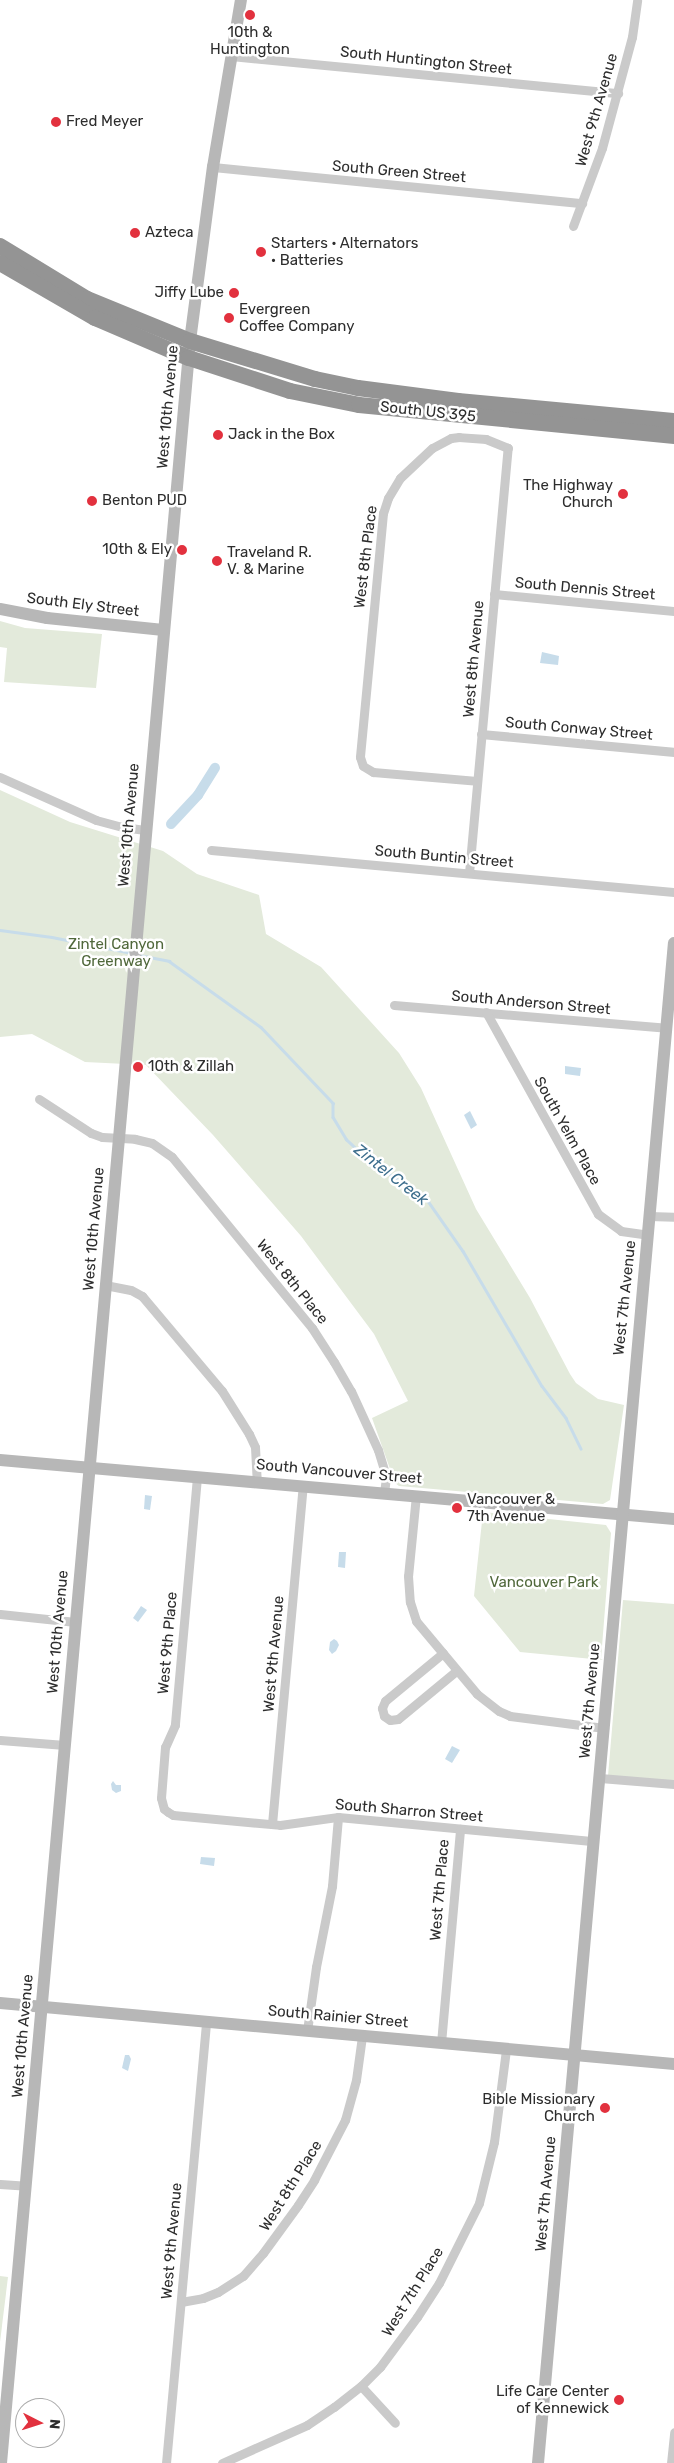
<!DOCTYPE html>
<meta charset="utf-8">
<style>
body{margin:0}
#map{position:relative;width:674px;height:2463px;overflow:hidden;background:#fff;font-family:Rubik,sans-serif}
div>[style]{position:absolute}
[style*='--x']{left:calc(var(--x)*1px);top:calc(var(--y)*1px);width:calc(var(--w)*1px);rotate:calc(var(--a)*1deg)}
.green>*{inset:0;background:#e3eadb}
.water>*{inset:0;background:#c7dcea}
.stream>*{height:2.5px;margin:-1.25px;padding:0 1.25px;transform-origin:1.25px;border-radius:1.25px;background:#c7dcea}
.canal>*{height:10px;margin:-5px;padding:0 5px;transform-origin:5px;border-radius:5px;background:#c7dcea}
.street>*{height:9px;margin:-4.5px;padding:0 4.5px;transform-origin:4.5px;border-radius:4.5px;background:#cacaca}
.secondary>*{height:12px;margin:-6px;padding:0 6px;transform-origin:6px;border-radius:6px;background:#b7b7b7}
.highway>*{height:16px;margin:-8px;padding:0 8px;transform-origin:8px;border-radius:8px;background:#949494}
.dots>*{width:14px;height:14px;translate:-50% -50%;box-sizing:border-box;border:2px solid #fff;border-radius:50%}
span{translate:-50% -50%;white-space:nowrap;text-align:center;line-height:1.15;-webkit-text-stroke:5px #fff;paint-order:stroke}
.poi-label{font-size:15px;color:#2d2d2d}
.left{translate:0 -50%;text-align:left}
.right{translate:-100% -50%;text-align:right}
.street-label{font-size:15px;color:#2d2d2d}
.park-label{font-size:15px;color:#50683b}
.water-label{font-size:16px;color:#3d6e8d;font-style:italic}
.north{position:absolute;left:15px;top:2398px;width:50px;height:50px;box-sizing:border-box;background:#fff;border:1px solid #ababab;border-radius:50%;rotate:95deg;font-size:14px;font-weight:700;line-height:20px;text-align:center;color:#2d2d2d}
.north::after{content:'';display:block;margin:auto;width:18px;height:22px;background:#e2313e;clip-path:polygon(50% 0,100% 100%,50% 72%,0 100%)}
</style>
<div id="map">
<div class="green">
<i style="clip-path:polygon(0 621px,25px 628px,102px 634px,96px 688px,4px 682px,7px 648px,0 647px)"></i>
<i style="clip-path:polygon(0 790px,70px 822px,163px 851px,197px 874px,259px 895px,266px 934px,321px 967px,399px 1053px,421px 1088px,476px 1209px,530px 1298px,570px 1374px,576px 1383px,598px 1399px,624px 1405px,610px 1500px,603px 1504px,399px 1486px,395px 1483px,372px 1418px,408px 1401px,374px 1334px,301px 1236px,213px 1135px,146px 1065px,85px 1062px,32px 1034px,0 1037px)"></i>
<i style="clip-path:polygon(483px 1512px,606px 1525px,611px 1533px,601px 1659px,603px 1660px,520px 1652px,474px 1596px)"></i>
<i style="clip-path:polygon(623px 1600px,674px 1604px,674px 1781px,608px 1776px)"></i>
<i style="clip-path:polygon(0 2276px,8px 2277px,0 2342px)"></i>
</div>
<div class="water">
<i style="clip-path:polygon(542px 652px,559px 656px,558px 665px,540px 663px)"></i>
<i style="clip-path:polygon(565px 1066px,581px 1068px,580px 1076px,565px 1074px)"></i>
<i style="clip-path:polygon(470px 1111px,477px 1125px,471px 1129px,464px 1115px)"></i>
<i style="clip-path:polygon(145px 1495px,152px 1496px,150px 1510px,144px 1509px)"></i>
<i style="clip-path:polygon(339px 1552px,346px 1552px,345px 1568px,338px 1567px)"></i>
<i style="clip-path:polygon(141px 1606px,147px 1610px,138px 1622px,133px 1618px)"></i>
<i style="clip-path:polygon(334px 1639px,337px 1641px,339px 1645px,336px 1651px,332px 1654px,329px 1650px,330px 1642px)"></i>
<i style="clip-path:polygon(452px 1746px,460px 1750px,452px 1763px,445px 1759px)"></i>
<i style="clip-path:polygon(113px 1781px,116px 1785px,121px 1785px,121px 1791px,116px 1793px,112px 1790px,111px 1784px)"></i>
<i style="clip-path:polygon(201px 1857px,215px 1858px,214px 1866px,200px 1864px)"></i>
<i style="clip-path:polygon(125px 2055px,129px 2055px,131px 2059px,128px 2071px,122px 2068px)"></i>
</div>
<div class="stream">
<i style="--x:0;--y:930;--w:52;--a:7.7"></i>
<i style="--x:52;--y:937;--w:81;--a:11.4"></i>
<i style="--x:139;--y:955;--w:31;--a:11"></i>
<i style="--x:169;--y:961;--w:113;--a:35.7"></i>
<i style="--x:261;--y:1027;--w:105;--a:46.5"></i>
<i style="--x:333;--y:1103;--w:14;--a:90"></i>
<i style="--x:333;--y:1117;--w:26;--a:59"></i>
<i style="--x:346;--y:1139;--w:23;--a:43"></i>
<i style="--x:363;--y:1155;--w:80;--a:35.3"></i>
<i style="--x:428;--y:1201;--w:61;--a:55"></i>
<i style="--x:463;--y:1251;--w:156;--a:59.7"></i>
<i style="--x:542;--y:1386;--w:40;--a:53"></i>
<i style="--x:566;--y:1418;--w:34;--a:64"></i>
</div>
<div class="canal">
<i style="--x:171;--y:824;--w:40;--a:-47"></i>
<i style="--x:198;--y:795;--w:32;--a:-58"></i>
</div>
<div class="street">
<i style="--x:231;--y:56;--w:389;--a:5.5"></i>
<i style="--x:213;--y:167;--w:371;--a:5.6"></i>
<i style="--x:573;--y:226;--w:83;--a:-69.6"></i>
<i style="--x:602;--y:148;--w:115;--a:-74.9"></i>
<i style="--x:632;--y:37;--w:37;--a:-82"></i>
<i style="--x:494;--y:594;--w:181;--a:5.4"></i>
<i style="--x:481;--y:734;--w:194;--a:5.3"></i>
<i style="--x:0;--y:777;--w:105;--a:24.1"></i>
<i style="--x:96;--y:820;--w:28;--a:15"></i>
<i style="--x:123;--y:827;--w:22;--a:8"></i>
<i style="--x:211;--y:850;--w:465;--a:5.2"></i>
<i style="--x:469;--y:873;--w:427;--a:-84.8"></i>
<i style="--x:508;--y:448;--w:24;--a:-158"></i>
<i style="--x:486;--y:439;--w:27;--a:-176"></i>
<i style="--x:459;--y:437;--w:8;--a:173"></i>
<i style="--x:451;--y:438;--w:21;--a:152"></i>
<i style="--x:432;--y:448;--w:44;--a:136.8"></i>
<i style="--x:400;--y:478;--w:23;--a:121"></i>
<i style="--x:388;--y:498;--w:16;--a:108"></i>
<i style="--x:383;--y:513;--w:245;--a:95.4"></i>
<i style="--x:360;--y:757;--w:9;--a:72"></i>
<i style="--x:363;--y:766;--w:12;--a:31"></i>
<i style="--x:373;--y:772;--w:104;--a:4.9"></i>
<i style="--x:394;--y:1005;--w:273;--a:4.8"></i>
<i style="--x:486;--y:1012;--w:231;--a:61"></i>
<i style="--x:598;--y:1214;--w:29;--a:36"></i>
<i style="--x:621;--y:1231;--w:27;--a:8"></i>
<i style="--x:39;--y:1099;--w:62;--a:33.2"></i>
<i style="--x:91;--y:1133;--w:12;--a:20"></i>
<i style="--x:102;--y:1137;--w:33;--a:3"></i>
<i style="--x:135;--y:1139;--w:17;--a:13"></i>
<i style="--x:152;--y:1143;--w:24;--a:35"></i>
<i style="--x:172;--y:1157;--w:221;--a:50.7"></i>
<i style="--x:312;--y:1328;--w:40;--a:57.1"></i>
<i style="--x:334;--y:1362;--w:34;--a:60"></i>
<i style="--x:351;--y:1391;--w:65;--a:65.4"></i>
<i style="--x:378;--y:1450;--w:28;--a:73"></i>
<i style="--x:386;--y:1477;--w:16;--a:97"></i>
<i style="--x:649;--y:1216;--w:25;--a:2"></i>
<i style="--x:105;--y:1285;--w:26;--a:11"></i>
<i style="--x:131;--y:1290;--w:13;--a:29"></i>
<i style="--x:142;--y:1296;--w:124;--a:49.9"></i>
<i style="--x:222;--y:1391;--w:51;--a:57.9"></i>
<i style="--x:249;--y:1434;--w:14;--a:65"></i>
<i style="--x:255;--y:1447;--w:35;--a:87"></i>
<i style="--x:197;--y:1477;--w:249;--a:95.1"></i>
<i style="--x:175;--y:1725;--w:24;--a:114"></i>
<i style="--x:165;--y:1747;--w:51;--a:94.5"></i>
<i style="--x:161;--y:1798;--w:11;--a:75"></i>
<i style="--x:164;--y:1809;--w:5;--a:37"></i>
<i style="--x:168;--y:1812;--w:6;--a:31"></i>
<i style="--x:173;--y:1815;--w:107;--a:5.3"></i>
<i style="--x:280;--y:1825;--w:59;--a:-7.9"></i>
<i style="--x:338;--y:1817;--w:257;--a:5.4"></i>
<i style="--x:416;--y:1495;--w:81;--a:95.6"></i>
<i style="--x:408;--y:1576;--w:26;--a:86"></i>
<i style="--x:410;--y:1602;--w:20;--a:72"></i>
<i style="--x:416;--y:1621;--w:95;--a:50.1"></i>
<i style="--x:477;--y:1694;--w:28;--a:38"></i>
<i style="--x:499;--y:1711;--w:12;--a:24"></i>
<i style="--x:510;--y:1716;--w:95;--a:7.3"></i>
<i style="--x:0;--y:1614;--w:76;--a:6"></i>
<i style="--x:443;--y:1653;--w:75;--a:140.4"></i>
<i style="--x:385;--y:1701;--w:8;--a:113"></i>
<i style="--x:382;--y:1708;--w:8;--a:76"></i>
<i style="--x:384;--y:1716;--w:7;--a:34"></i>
<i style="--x:390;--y:1720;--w:8;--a:-7"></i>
<i style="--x:398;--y:1719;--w:75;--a:-39.6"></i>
<i style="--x:0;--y:1740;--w:65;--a:4.4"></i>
<i style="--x:600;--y:1778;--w:74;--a:4.6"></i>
<i style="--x:272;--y:1824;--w:339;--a:-84.8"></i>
<i style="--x:307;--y:2031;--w:65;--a:-82"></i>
<i style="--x:316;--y:1967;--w:83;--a:-78.8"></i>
<i style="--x:332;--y:1886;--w:69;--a:-85"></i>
<i style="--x:441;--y:2043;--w:215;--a:-84.9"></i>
<i style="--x:0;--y:2184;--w:26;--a:4"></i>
<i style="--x:181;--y:2302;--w:22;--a:-10"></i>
<i style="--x:203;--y:2298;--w:16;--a:-22"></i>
<i style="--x:218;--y:2292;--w:30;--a:-33"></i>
<i style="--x:243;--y:2276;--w:30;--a:-49"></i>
<i style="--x:263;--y:2253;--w:59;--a:-53.9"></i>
<i style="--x:298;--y:2205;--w:30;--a:-57"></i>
<i style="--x:314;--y:2180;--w:68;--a:-62.7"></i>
<i style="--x:345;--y:2120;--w:41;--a:-74.6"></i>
<i style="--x:356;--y:2080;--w:44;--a:-82.2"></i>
<i style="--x:361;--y:2386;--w:50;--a:47.4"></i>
<i style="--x:166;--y:2463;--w:443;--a:-84.8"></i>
<i style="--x:222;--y:2463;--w:93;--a:-24.1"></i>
<i style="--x:307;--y:2425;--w:32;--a:-34"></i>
<i style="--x:334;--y:2407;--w:34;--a:-38"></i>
<i style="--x:361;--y:2386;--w:27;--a:-45"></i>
<i style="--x:380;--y:2367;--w:62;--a:-53.5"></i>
<i style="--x:417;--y:2317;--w:40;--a:-57.1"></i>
<i style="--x:439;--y:2283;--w:89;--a:-63.4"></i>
<i style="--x:479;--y:2203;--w:63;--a:-76.2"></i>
<i style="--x:494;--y:2142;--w:94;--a:-82.6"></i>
<i style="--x:671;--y:2463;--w:31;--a:-84"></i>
</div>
<div class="secondary">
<i style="--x:0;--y:609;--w:48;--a:10.8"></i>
<i style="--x:47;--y:618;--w:117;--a:5.9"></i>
<i style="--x:0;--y:1460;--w:677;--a:5"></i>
<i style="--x:0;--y:2003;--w:677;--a:5.17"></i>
<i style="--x:1;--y:2463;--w:2130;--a:-84.91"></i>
<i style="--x:190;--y:341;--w:176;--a:-82.5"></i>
<i style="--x:213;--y:167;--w:169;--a:-80.5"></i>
<i style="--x:538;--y:2463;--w:1526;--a:-84.89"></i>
</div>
<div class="highway">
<i style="--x:0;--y:246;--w:102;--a:31.3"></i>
<i style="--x:87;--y:299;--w:111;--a:22.2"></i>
<i style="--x:190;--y:341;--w:131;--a:16.9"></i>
<i style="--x:315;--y:379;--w:44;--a:11.8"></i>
<i style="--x:358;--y:388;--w:101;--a:7.4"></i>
<i style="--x:458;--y:401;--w:217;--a:5.3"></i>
<i style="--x:0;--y:263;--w:110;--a:30.1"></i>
<i style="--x:95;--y:318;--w:102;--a:23.1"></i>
<i style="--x:189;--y:358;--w:106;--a:18.1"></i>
<i style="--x:290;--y:391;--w:70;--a:11.5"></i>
<i style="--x:359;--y:405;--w:317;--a:5.6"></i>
</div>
<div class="dots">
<i style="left:250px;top:15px;background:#e2313e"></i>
<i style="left:56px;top:122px;background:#e2313e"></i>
<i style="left:135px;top:233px;background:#e2313e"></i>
<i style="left:261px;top:252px;background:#e2313e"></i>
<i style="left:234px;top:293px;background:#e2313e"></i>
<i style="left:229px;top:318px;background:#e2313e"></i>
<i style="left:218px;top:435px;background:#e2313e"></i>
<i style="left:623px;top:494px;background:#e2313e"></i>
<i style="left:92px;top:501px;background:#e2313e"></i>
<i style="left:182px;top:550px;background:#e2313e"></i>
<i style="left:217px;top:561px;background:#e2313e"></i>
<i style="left:138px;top:1067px;background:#e2313e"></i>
<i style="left:457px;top:1508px;background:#e2313e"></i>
<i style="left:605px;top:2108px;background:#e2313e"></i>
<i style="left:619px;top:2400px;background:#e2313e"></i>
</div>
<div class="poi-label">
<span style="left:250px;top:41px">10th &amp;<br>Huntington</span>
<span class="left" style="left:66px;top:122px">Fred Meyer</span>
<span class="left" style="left:145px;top:233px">Azteca</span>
<span class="left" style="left:271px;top:252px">Starters · Alternators<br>· Batteries</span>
<span class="right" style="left:224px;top:293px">Jiffy Lube</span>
<span class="left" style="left:239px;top:318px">Evergreen<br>Coffee Company</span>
<span class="left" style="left:228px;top:435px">Jack in the Box</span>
<span class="right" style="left:613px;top:494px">The Highway<br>Church</span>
<span class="left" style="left:102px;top:501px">Benton PUD</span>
<span class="right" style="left:172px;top:550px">10th &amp; Ely</span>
<span class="left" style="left:227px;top:561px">Traveland R.<br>V. &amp; Marine</span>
<span class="left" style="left:148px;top:1067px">10th &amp; Zillah</span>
<span class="left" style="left:467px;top:1508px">Vancouver &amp;<br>7th Avenue</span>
<span class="right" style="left:595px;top:2108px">Bible Missionary<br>Church</span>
<span class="right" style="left:609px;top:2400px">Life Care Center<br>of Kennewick</span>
</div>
<div class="street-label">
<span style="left:426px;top:61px;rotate:6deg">South Huntington Street</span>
<span style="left:597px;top:110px;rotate:-74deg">West 9th Avenue</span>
<span style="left:399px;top:172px;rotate:5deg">South Green Street</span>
<span style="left:168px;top:407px;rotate:-85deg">West 10th Avenue</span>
<span style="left:428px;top:412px;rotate:6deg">South US 395</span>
<span style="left:366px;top:557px;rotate:-83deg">West 8th Place</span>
<span style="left:585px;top:589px;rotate:5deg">South Dennis Street</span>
<span style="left:83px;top:605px;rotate:7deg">South Ely Street</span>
<span style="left:474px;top:659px;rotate:-85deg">West 8th Avenue</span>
<span style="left:579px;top:729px;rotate:5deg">South Conway Street</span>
<span style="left:129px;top:825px;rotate:-85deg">West 10th Avenue</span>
<span style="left:444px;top:857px;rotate:5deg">South Buntin Street</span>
<span style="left:531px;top:1003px;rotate:5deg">South Anderson Street</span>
<span style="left:567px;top:1131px;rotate:61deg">South Yelm Place</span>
<span style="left:94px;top:1229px;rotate:-85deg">West 10th Avenue</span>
<span style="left:292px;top:1282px;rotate:51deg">West 8th Place</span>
<span style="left:625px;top:1298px;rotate:-84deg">West 7th Avenue</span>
<span style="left:339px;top:1472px;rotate:5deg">South Vancouver Street</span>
<span style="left:58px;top:1632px;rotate:-85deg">West 10th Avenue</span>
<span style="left:168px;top:1643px;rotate:-85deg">West 9th Place</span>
<span style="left:274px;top:1654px;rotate:-85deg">West 9th Avenue</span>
<span style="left:590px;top:1701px;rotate:-85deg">West 7th Avenue</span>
<span style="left:409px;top:1811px;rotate:5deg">South Sharron Street</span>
<span style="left:440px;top:1890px;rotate:-85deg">West 7th Place</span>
<span style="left:338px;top:2017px;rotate:5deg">South Rainier Street</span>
<span style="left:23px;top:2036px;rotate:-85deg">West 10th Avenue</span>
<span style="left:291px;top:2186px;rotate:-58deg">West 8th Place</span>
<span style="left:546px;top:2194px;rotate:-85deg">West 7th Avenue</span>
<span style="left:172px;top:2241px;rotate:-85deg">West 9th Avenue</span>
<span style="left:413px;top:2292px;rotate:-58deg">West 7th Place</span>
</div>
<div class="park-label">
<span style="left:116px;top:953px">Zintel Canyon<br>Greenway</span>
<span style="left:544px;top:1583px">Vancouver Park</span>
</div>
<div class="water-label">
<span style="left:391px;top:1175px;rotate:38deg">Zintel Creek</span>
</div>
<div class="north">N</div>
</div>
